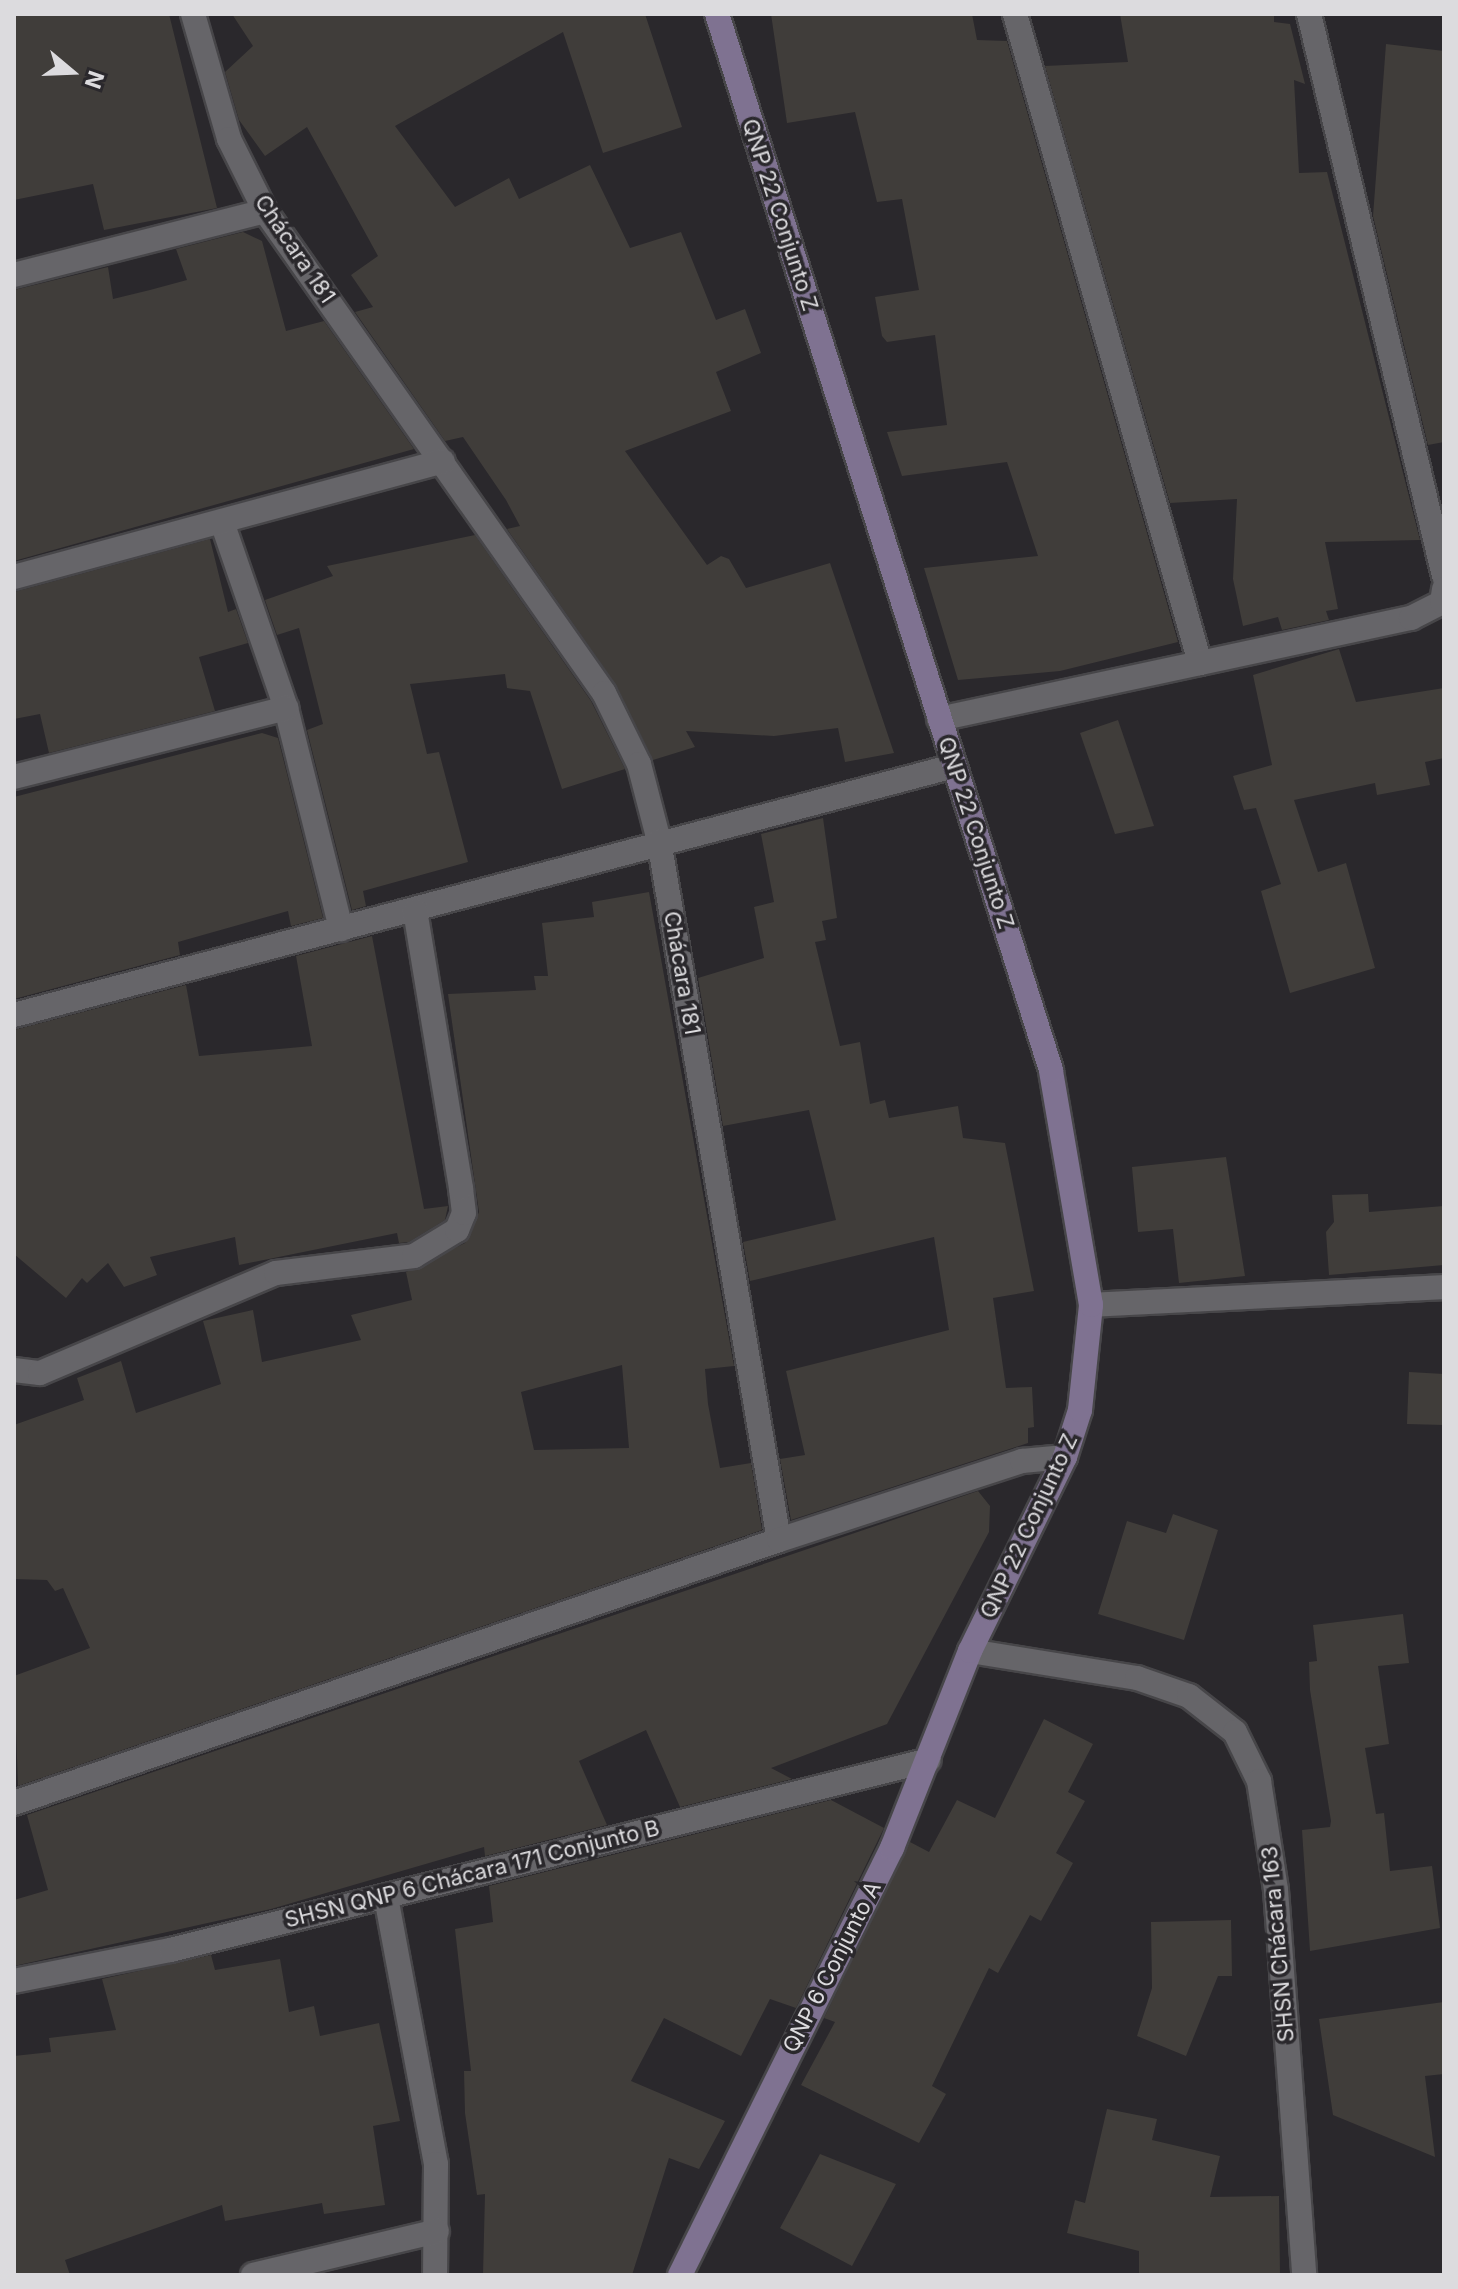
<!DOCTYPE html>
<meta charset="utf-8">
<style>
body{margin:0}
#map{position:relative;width:1458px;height:2289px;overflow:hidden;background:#2a282c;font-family:Inter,sans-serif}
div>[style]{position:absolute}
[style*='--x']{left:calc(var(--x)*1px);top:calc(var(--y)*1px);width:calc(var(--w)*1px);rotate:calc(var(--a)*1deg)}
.building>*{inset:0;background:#403d3a}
.roads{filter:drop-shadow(2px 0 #474649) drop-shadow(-2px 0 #474649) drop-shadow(0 2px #474649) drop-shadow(0 -2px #474649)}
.street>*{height:24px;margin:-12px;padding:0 12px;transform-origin:12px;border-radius:12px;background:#666569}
.secondary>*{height:24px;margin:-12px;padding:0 12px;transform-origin:12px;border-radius:12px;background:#7f7291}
span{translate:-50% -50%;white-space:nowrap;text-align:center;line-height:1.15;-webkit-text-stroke:7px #2a282c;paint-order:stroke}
.street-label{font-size:22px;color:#dcdbde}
.frame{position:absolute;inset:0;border:16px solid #dcdbde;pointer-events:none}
.north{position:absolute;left:32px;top:32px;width:80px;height:80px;-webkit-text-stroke:6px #2a282c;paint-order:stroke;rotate:109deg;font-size:22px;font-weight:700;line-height:32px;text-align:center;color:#dcdbde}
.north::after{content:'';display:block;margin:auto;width:28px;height:36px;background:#dcdbde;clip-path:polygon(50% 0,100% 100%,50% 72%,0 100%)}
</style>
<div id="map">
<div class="building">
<i style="clip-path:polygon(14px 14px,169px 14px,217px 208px,104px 230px,93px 184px,14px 200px)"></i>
<i style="clip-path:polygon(232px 14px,645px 14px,682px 127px,603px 153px,563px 32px,395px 126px,455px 207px,509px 178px,519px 199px,590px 165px,630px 248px,681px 232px,716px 320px,745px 309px,761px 353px,716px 372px,731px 411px,625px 451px,707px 565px,721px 556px,729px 559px,746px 588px,830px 563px,894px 753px,845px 762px,838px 728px,774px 736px,686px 731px,695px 747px,653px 760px,616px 685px,507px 529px,520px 526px,506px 500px,463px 437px,445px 441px,355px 312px,373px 307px,351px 275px,378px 256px,307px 127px,265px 156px,239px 120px,225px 72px,253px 46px)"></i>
<i style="clip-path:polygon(771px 14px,972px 14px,977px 40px,1007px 41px,1178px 642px,1060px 671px,958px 680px,924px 568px,1038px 556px,1007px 462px,902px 476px,887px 432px,947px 425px,935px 335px,887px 342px,882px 336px,875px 297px,919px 290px,902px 199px,877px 202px,855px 112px,787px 123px)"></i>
<i style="clip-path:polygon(1120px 14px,1274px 14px,1274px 22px,1290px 24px,1305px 84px,1294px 80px,1299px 173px,1327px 172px,1420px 540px,1325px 542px,1338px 609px,1326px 611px,1329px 620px,1282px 630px,1278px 617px,1243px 626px,1233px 579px,1237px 499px,1170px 503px,1045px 66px,1128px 62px)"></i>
<i style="clip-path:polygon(1386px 44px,1444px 51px,1444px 442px,1428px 445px,1373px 216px)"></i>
<i style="clip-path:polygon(243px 232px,262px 241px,286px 331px,324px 321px,414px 449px,14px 561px,14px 290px,108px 267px,113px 299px,150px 290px,187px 280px,176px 249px)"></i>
<i style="clip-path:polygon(475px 535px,591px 701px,625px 769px,562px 789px,530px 691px,507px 688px,505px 674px,410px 684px,427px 754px,439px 752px,468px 862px,363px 891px,366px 906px,352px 910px,307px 730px,323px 724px,299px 628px,277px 635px,265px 600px,333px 576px,327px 566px)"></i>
<i style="clip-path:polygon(210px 539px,228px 612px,236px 609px,248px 643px,199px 657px,215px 711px,49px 753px,40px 714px,14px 719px,14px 592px)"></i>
<i style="clip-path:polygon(1339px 649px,1356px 702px,1444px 688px,1444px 758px,1425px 762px,1430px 785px,1377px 795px,1375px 783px,1294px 800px,1318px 872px,1346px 863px,1375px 968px,1290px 993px,1261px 891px,1281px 884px,1256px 808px,1244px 810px,1233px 776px,1272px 765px,1253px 675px)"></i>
<i style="clip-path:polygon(1118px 720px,1154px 826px,1115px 834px,1080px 733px)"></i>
<i style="clip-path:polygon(262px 733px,278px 738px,323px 918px,291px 926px,288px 911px,178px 942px,180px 955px,14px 999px,14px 797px)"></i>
<i style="clip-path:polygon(823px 818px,837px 918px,822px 921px,826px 940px,815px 942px,840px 1046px,860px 1042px,870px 1104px,885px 1100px,889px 1118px,958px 1106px,963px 1138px,1005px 1143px,1034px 1291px,993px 1298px,1006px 1388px,1032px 1387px,1034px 1427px,1028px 1428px,1028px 1443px,791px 1520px,780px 1459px,805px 1455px,786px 1371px,949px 1330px,934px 1237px,750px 1281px,743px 1242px,836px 1220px,809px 1110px,723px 1126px,698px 978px,764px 958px,754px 907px,774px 902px,761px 834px)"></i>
<i style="clip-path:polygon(evenodd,649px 892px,734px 1366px,705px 1369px,708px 1404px,720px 1468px,751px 1463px,762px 1530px,18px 1786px,14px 1676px,90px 1648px,63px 1588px,55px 1591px,47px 1580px,14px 1579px,14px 1425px,84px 1400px,77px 1378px,121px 1361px,136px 1413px,221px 1384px,203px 1321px,253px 1310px,262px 1362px,361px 1340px,351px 1315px,412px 1300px,406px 1272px,465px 1243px,479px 1212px,448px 994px,536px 990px,534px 976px,548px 976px,542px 923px,594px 917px,592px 902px,649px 892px,622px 1365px,629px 1448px,534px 1450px,521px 1392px,622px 1365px)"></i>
<i style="clip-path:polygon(372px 936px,424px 1209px,448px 1206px,445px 1220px,409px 1242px,399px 1243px,397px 1233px,239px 1265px,235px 1237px,150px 1257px,157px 1275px,124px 1287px,108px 1263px,87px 1283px,82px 1278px,66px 1298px,14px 1254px,14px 1030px,186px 985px,199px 1056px,312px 1046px,296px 956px)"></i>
<i style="clip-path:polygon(1226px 1157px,1245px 1276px,1179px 1283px,1173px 1229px,1138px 1232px,1132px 1167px)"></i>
<i style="clip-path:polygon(1368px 1194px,1369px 1212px,1444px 1206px,1444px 1265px,1329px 1275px,1326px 1232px,1334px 1222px,1332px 1195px)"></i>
<i style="clip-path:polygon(1409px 1372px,1444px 1374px,1444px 1425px,1407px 1424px)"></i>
<i style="clip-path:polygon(978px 1491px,990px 1506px,989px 1532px,887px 1724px,771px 1768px,792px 1779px,680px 1807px,646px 1730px,579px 1761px,607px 1825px,485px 1856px,484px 1847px,271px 1909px,14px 1966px,14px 1900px,48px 1890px,27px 1815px)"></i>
<i style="clip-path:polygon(1173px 1514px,1218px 1530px,1184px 1640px,1098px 1614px,1127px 1521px,1166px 1533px)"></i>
<i style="clip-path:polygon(1403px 1614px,1409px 1663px,1378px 1666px,1389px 1744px,1365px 1748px,1376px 1814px,1384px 1813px,1390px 1871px,1432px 1866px,1440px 1928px,1310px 1951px,1302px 1830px,1330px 1827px,1331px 1821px,1310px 1690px,1309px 1662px,1317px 1661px,1313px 1625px)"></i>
<i style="clip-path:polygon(1044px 1719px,1093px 1744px,1068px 1792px,1085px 1801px,1056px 1853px,1073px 1863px,1041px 1921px,1030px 1915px,998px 1973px,989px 1968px,932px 2086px,946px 2094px,919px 2143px,801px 2085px,835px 2022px,824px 2018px,910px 1842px,929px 1852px,957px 1800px,995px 1818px)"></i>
<i style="clip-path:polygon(831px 1800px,884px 1828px,796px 2008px,770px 1999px,741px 2056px,664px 2018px,631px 2081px,725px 2121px,699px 2169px,669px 2158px,632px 2275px,483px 2275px,485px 2194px,477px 2195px,465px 2113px,464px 2071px,471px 2071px,455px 1929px,493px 1922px,489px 1886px)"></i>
<i style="clip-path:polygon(1231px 1920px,1232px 1976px,1218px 1976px,1186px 2056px,1137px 2036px,1152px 1988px,1151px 1922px)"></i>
<i style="clip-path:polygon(211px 1955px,215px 1970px,280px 1959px,289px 2012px,314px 2006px,320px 2036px,379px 2023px,400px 2121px,373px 2126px,385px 2205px,324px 2214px,322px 2203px,225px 2221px,222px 2205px,65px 2260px,70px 2275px,14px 2275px,14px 2056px,51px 2052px,49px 2038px,116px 2030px,102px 1979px)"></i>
<i style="clip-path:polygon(1444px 2002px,1444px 2074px,1425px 2076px,1435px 2157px,1333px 2115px,1319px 2019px)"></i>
<i style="clip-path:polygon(1107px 2109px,1157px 2119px,1152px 2140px,1220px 2156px,1210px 2197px,1279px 2196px,1280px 2275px,1139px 2275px,1139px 2251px,1067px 2233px,1075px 2200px,1085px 2203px)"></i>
<i style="clip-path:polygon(820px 2154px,896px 2184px,852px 2266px,780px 2228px)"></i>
</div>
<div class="roads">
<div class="street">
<i style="--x:193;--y:14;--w:130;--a:73.9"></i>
<i style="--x:229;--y:139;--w:80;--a:63.4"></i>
<i style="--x:265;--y:211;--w:589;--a:54.88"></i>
<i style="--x:604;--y:693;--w:79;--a:63.8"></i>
<i style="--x:639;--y:764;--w:80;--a:75.4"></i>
<i style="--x:659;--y:841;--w:709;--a:80.26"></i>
<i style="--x:1015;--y:14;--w:675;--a:74.09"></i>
<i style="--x:1309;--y:14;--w:578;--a:76.49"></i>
<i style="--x:14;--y:275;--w:259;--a:-14.3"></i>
<i style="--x:222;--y:522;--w:197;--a:71"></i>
<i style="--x:286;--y:708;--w:228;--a:76"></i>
<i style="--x:14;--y:577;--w:444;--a:-15.1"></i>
<i style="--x:939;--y:719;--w:483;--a:-12.1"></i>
<i style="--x:1411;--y:618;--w:35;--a:-27"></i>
<i style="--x:1442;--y:602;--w:13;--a:-81"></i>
<i style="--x:14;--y:777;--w:281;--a:-14.2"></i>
<i style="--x:14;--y:1015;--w:972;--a:-14.84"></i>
<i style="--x:1091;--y:1305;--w:353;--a:-2.9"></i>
<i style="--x:14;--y:1370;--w:26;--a:7"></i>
<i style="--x:40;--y:1373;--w:256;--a:-23"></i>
<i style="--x:276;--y:1273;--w:139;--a:-7"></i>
<i style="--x:414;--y:1256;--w:50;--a:-31.2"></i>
<i style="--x:457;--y:1230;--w:18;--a:-68"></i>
<i style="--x:464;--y:1213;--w:25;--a:-97"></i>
<i style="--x:461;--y:1188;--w:281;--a:-99.4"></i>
<i style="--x:970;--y:1651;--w:169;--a:9.2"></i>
<i style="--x:1137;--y:1678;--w:55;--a:19.1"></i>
<i style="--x:1189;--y:1696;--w:58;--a:38"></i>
<i style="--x:1235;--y:1732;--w:55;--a:63.9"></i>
<i style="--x:1259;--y:1781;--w:110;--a:81.1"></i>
<i style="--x:1276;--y:1890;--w:385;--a:85.8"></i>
<i style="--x:14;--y:1803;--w:809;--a:-18.97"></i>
<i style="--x:779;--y:1540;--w:256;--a:-18"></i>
<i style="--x:1022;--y:1461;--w:43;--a:-5.3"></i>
<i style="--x:386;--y:1897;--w:272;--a:79.4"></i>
<i style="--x:436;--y:2164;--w:111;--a:90.5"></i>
<i style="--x:14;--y:1981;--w:160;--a:-11.2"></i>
<i style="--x:171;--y:1950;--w:781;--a:-14.07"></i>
<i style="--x:253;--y:2275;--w:189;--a:-13.4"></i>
</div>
<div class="secondary">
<i style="--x:680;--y:2275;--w:477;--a:-63.6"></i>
<i style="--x:892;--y:1848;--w:212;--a:-68.4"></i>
<i style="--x:970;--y:1651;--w:216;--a:-63.9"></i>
<i style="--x:1065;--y:1457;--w:49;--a:-72.3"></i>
<i style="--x:1080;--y:1410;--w:106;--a:-84"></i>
<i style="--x:1091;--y:1305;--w:238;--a:-99.7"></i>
<i style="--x:1051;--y:1070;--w:1108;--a:-107.55"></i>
</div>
</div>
<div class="street-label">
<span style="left:780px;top:215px;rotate:72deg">QNP 22 Conjunto Z</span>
<span style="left:295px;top:249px;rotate:56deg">Chácara 181</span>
<span style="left:976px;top:833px;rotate:72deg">QNP 22 Conjunto Z</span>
<span style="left:682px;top:973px;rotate:80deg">Chácara 181</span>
<span style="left:1029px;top:1526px;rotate:-65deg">QNP 22 Conjunto Z</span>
<span style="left:472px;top:1874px;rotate:-14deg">SHSN QNP 6 Chácara 171 Conjunto B</span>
<span style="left:1278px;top:1944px;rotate:-95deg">SHSN Chácara 163</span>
<span style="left:832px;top:1967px;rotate:-63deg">QNP 6 Conjunto A</span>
</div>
<div class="frame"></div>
<div class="north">N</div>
</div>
